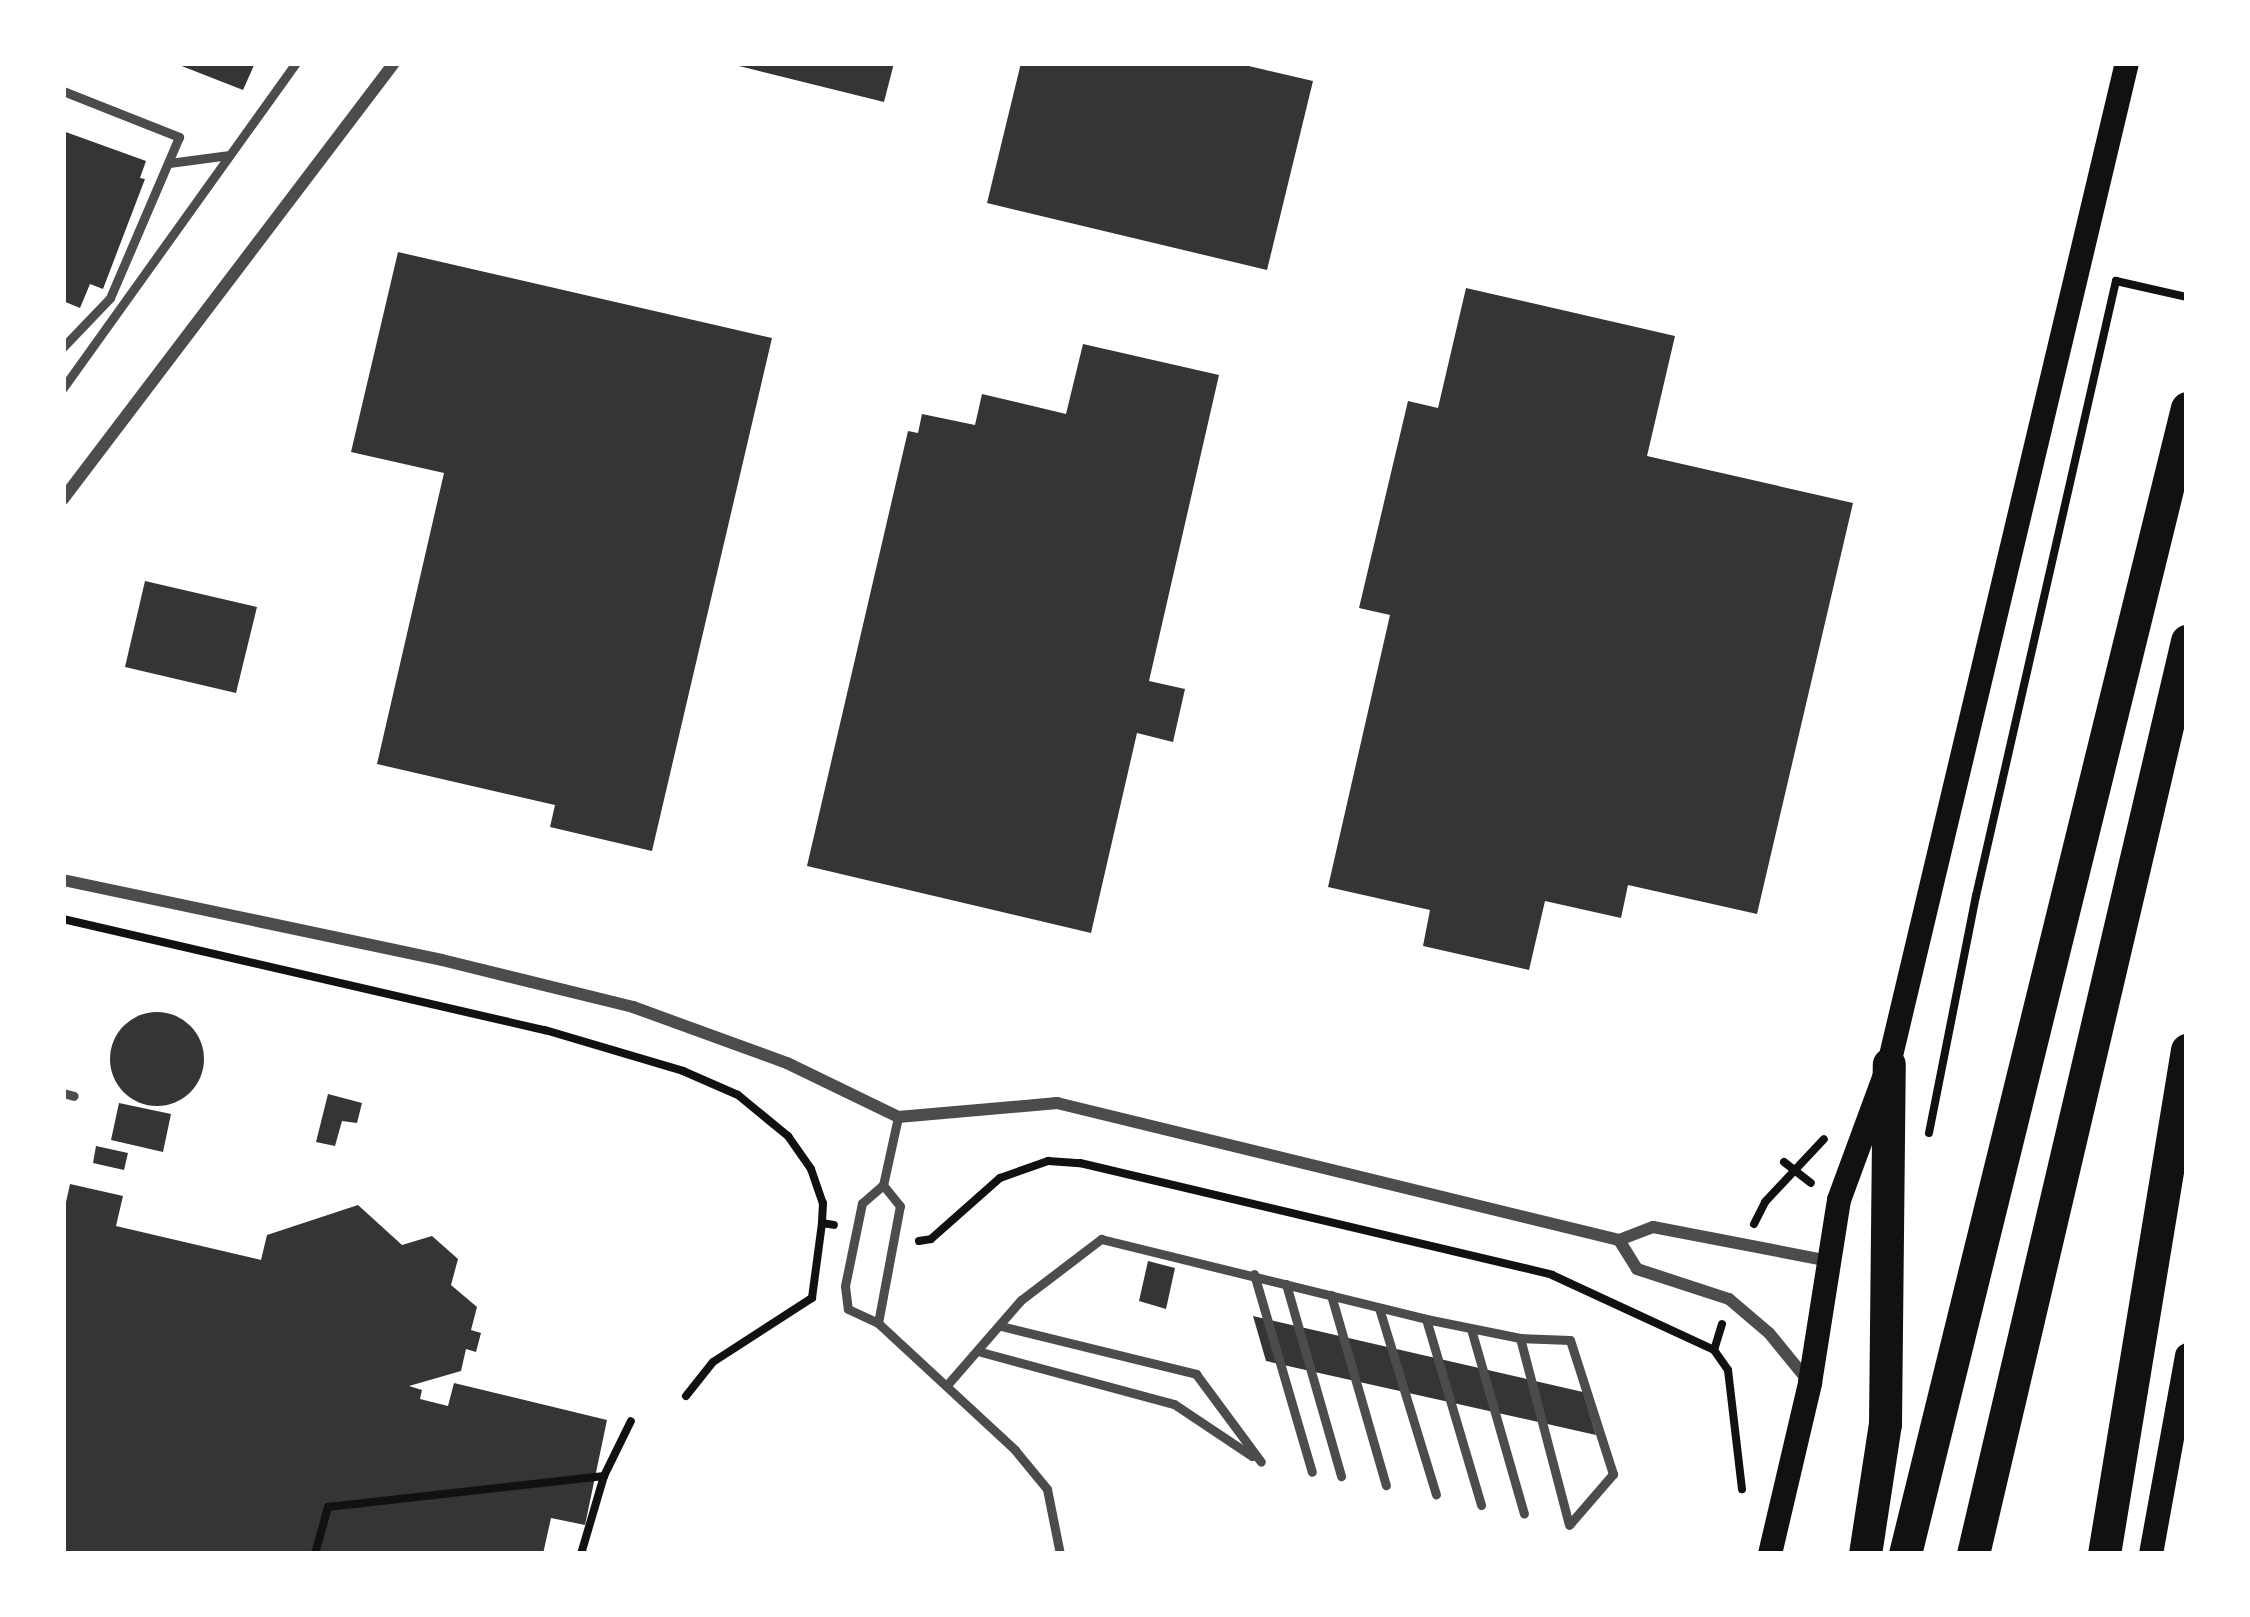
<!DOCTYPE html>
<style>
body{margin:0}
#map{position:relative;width:2250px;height:1617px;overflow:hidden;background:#fff;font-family:"Alegreya Sans",sans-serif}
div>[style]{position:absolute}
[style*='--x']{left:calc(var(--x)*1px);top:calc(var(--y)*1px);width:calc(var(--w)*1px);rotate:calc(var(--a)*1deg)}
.building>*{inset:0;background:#353535}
.round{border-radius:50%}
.path>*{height:8px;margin:-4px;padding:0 4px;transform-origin:4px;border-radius:4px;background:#111}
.service>*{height:9px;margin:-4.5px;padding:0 4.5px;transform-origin:4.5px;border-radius:4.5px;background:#4c4c4c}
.minor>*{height:12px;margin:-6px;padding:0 6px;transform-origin:6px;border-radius:6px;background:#4c4c4c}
.secondary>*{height:24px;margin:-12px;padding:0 12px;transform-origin:12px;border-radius:12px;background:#111}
.trunk>*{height:33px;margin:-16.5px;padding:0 16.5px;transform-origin:16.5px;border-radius:16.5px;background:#111}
span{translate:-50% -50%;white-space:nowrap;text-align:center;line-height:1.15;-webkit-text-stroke:12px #fff;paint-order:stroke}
.frame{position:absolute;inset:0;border:66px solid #fff;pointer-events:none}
</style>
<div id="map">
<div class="building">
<i style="clip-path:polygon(174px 63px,255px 63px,243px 90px)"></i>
<i style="clip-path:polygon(727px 63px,894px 63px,884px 102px)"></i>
<i style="clip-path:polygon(1021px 63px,1236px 63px,1313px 81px,1267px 270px,987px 203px)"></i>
<i style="clip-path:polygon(63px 131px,146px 161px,140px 178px,145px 179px,103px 289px,90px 284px,80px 308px,63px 301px)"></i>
<i style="clip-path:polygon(398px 252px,772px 338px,652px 851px,550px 827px,555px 805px,377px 764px,444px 473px,351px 452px)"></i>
<i style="clip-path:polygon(1466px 288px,1675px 336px,1647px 456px,1853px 503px,1757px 914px,1628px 885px,1621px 918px,1545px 901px,1529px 970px,1423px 946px,1430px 910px,1328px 887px,1390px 615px,1359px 608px,1408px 401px,1438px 408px)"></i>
<i style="clip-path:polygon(1083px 344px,1219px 375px,1149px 681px,1185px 689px,1173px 742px,1137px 733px,1091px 933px,807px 866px,908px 431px,918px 433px,922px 414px,975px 425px,982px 394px,1066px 414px)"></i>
<i style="clip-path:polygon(145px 581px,257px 607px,236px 693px,125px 667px)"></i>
<i class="round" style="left:110px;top:1012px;width:94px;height:94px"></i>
<i style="clip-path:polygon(328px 1094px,362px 1103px,357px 1123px,342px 1121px,335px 1146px,316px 1142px)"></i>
<i style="clip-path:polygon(119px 1103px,171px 1114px,163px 1152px,111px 1140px)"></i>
<i style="clip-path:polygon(96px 1146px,128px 1153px,124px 1170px,93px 1163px)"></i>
<i style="clip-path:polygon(70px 1184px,123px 1196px,116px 1226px,261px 1260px,267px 1235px,358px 1205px,402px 1245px,432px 1236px,458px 1259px,451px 1285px,477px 1307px,471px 1330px,481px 1333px,476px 1352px,466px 1349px,461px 1371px,409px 1386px,422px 1390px,420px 1399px,448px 1406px,454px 1383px,607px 1420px,585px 1525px,551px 1518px,543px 1554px,63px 1554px,63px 1216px)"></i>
<i style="clip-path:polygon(1148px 1261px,1175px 1268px,1166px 1309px,1139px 1301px)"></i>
<i style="clip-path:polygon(1253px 1316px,1583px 1392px,1596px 1435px,1266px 1361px)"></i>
</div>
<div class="path">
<i style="--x:63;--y:919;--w:495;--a:13"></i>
<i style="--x:545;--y:1030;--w:144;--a:16.5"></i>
<i style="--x:683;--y:1071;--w:60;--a:23.6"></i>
<i style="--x:738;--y:1095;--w:65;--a:39.4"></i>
<i style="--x:788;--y:1136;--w:40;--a:55.1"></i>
<i style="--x:811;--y:1169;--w:36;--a:71"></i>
<i style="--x:823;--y:1203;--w:20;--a:93"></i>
<i style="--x:822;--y:1223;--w:12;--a:9"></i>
<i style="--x:1929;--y:1133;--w:242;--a:-78.8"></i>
<i style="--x:1976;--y:896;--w:631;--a:-77.18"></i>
<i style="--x:2116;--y:281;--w:73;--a:12.7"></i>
<i style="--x:1784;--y:1162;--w:34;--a:38"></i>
<i style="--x:1754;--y:1224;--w:25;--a:-63"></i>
<i style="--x:1765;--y:1202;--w:86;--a:-46.9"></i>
<i style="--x:919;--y:1241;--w:12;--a:-9"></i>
<i style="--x:931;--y:1239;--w:92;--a:-41.5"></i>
<i style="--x:1000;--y:1178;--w:51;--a:-19.5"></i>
<i style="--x:1048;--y:1161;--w:32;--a:4"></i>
<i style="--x:1080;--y:1163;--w:485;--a:13.3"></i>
<i style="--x:1552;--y:1275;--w:179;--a:24.8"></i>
<i style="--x:1722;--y:1324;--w:27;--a:107"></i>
<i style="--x:1714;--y:1350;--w:24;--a:55"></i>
<i style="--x:1728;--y:1370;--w:120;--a:83.3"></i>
<i style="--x:686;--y:1396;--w:43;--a:-51.5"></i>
<i style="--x:713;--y:1362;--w:118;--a:-32.9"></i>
<i style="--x:812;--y:1298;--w:76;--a:-82.4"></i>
<i style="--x:315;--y:1554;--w:49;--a:-74.5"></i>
<i style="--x:328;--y:1507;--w:278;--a:-6.4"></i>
<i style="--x:604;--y:1476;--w:61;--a:-63.9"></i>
<i style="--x:581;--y:1554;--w:81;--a:-73.6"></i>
</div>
<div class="service">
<i style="--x:63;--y:91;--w:125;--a:21.6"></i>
<i style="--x:179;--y:137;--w:175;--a:113.2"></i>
<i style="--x:110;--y:298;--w:68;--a:133.8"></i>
<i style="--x:169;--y:163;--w:61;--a:-7.6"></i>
<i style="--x:63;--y:388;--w:400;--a:-54.4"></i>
<i style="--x:63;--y:1093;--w:11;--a:15"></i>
<i style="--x:898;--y:1117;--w:70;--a:102.4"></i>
<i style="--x:883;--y:1185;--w:28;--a:139"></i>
<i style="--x:862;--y:1203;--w:85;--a:101.6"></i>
<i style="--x:845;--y:1286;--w:23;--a:83"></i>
<i style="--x:848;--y:1309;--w:33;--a:25"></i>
<i style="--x:878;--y:1323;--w:187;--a:42.8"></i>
<i style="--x:1015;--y:1450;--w:50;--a:50.6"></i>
<i style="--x:1047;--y:1489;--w:66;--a:78.7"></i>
<i style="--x:1254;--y:1274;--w:206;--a:73.7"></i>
<i style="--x:1286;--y:1284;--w:200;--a:74"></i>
<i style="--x:1331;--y:1295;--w:198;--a:73.9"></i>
<i style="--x:1379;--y:1308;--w:195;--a:73"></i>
<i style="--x:1426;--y:1319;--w:194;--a:73.5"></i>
<i style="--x:878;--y:1323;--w:119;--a:-79.4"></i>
<i style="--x:900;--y:1206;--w:27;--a:-129"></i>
<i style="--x:1001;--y:1326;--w:201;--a:13.8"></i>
<i style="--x:1196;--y:1374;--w:109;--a:53.5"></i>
<i style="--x:1471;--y:1329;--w:192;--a:74"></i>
<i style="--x:1520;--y:1338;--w:193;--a:75.3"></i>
<i style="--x:981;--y:1352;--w:200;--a:15.1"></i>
<i style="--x:1174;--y:1404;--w:94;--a:33.7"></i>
<i style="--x:947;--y:1385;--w:113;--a:-49"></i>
<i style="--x:1021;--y:1300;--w:101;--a:-37.3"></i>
<i style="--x:1101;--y:1239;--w:335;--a:13.8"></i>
<i style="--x:1426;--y:1319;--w:96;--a:11.4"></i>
<i style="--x:1520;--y:1338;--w:50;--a:2.3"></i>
<i style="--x:1570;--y:1340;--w:141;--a:72.2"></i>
<i style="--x:1613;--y:1474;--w:67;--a:130.8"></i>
</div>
<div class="minor">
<i style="--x:63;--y:499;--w:547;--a:-52.8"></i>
<i style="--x:63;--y:880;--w:387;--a:11.9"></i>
<i style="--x:442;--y:960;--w:197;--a:13.8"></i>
<i style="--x:633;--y:1007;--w:164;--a:20"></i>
<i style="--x:787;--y:1063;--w:123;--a:25.9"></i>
<i style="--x:898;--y:1117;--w:160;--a:-5"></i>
<i style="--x:1057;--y:1103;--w:578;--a:13.7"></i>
<i style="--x:1619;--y:1240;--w:36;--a:-21"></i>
<i style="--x:1653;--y:1227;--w:180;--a:10.9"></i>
<i style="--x:1619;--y:1240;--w:34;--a:58"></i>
<i style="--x:1637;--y:1269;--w:97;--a:18.1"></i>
<i style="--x:1729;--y:1299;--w:52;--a:40.4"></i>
<i style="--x:1769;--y:1333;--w:63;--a:50.8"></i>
</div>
<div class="secondary">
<i style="--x:1770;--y:1554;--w:176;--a:-76.8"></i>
<i style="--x:1810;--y:1383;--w:185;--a:-81"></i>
<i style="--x:1839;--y:1200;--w:145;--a:-69.8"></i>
<i style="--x:1889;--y:1064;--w:1029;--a:-76.63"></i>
<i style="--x:2151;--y:1554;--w:202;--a:-79.7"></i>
</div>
<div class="trunk">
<i style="--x:1865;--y:1554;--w:132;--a:-81.3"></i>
<i style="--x:1885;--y:1424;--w:360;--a:-89.4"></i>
<i style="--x:1905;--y:1554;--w:1180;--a:-76.18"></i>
<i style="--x:1973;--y:1554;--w:938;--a:-76.81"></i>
<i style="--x:2104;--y:1554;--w:511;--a:-80.65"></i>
</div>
<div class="frame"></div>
</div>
